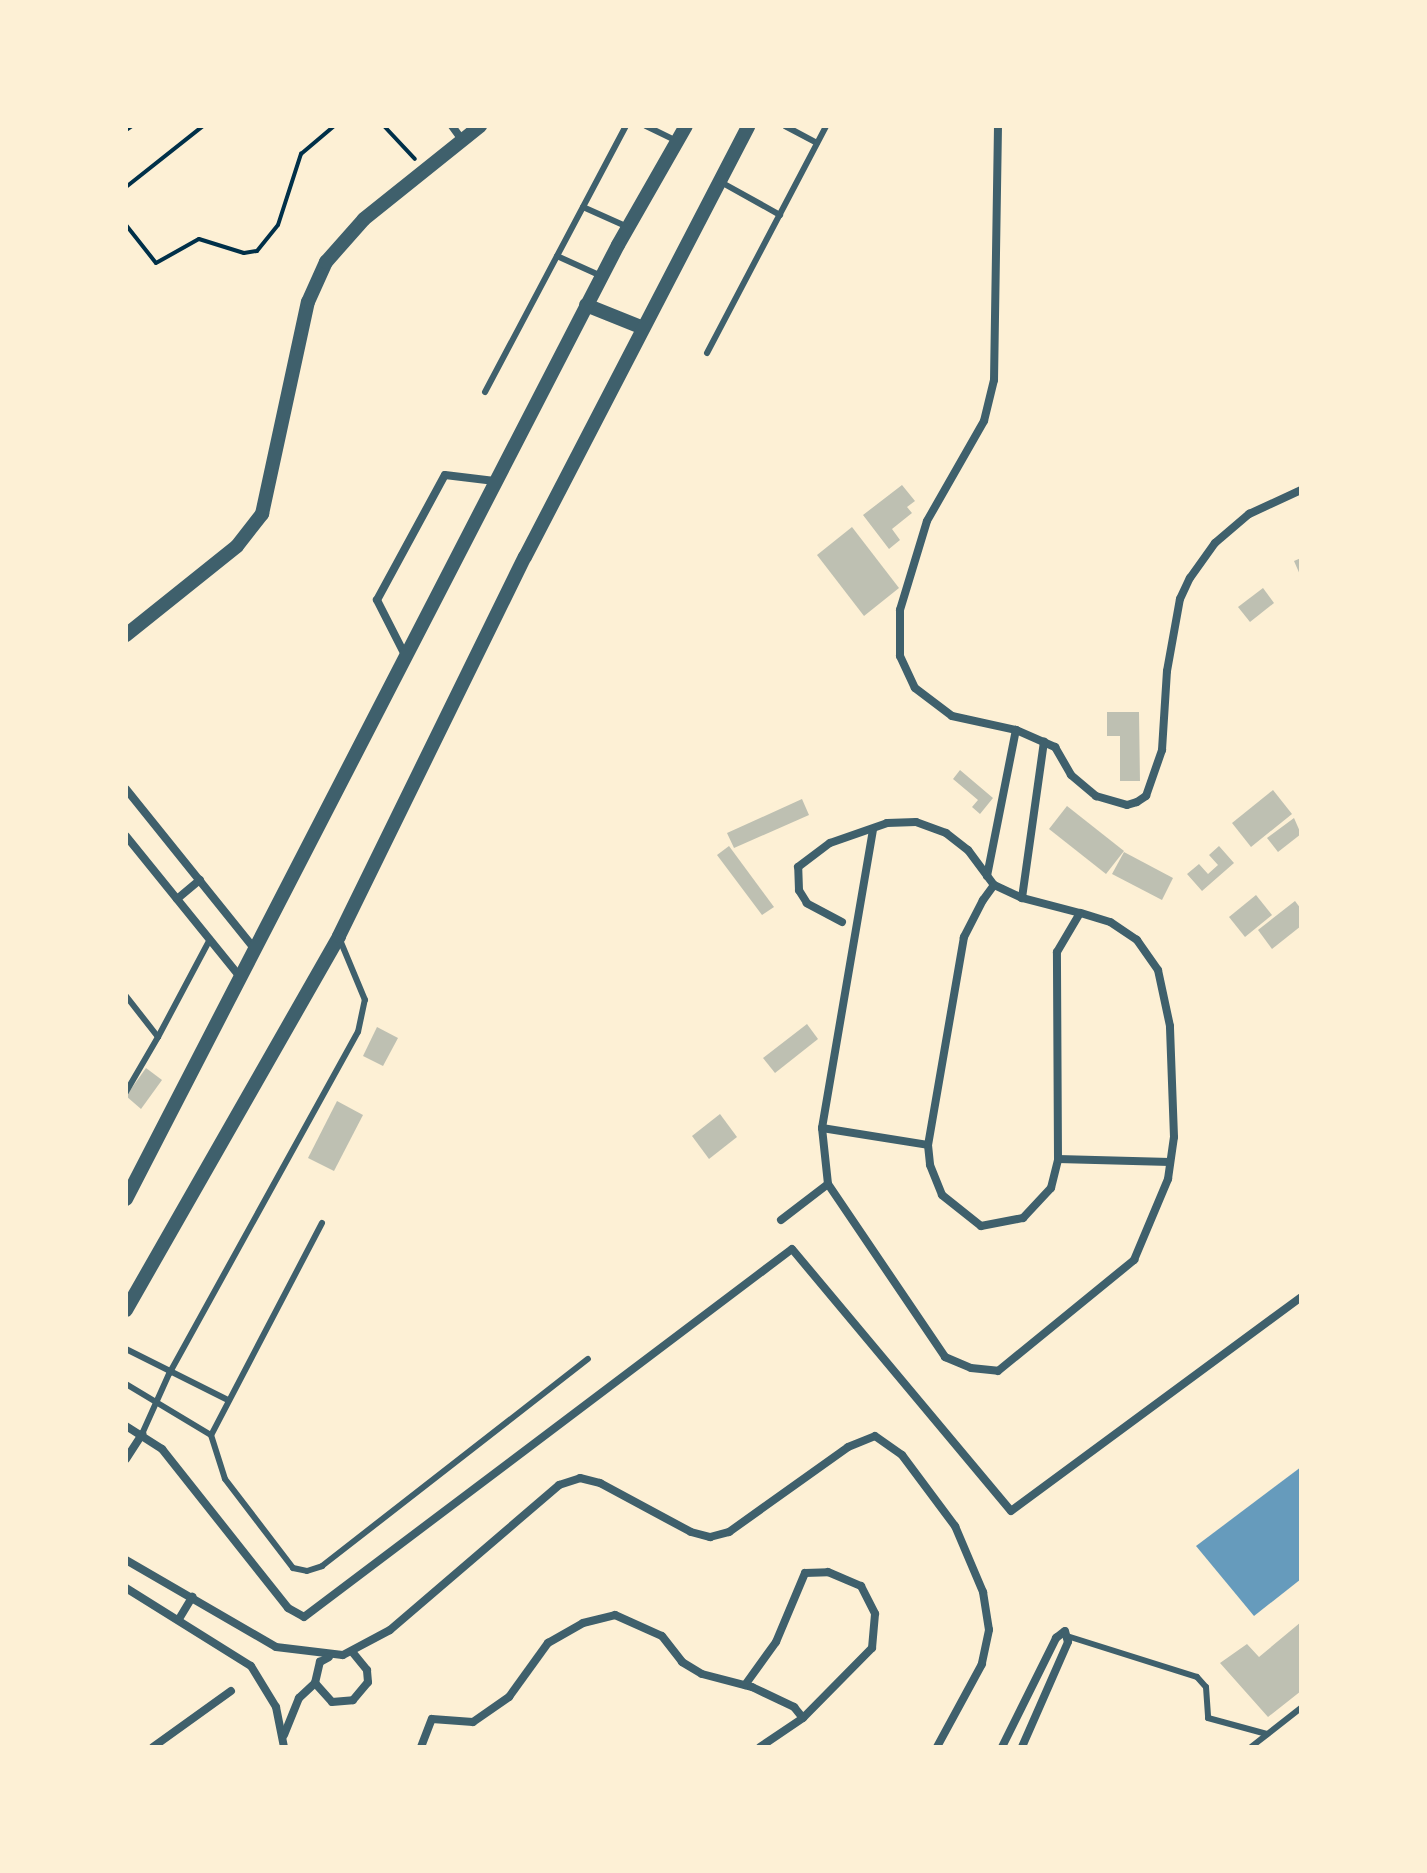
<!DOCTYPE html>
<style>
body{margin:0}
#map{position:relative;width:1427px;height:1873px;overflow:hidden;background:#fdf0d5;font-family:"DM Sans",sans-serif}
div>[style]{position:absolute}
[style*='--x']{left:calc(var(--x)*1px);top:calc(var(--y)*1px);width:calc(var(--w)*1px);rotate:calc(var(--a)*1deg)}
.water>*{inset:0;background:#669bbc}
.building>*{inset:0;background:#bec0b2}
.path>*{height:4px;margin:-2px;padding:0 2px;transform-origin:2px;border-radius:2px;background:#003049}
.service>*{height:6px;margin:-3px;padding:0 3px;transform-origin:3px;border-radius:3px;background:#3f606c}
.minor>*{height:8px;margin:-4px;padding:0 4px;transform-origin:4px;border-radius:4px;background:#3f606c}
.tertiary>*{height:14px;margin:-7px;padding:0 7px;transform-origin:7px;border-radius:7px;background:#3f606c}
span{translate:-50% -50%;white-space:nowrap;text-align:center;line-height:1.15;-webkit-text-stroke:6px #fdf0d5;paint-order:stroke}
.frame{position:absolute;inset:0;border:128px solid #fdf0d5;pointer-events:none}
</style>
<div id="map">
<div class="water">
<i style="clip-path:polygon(1301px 1467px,1301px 1579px,1254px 1616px,1196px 1546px)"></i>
</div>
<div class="building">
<i style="clip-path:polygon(902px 485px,915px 501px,907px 507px,912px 513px,892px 529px,900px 540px,889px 549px,863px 515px)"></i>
<i style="clip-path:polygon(852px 527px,899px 588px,864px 616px,817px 555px)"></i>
<i style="clip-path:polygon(1301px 558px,1301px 577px,1294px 561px)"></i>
<i style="clip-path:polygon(1263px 588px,1274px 603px,1250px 622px,1238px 607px)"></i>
<i style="clip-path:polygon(1107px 712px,1139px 712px,1140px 781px,1120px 781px,1120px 736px,1107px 736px)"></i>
<i style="clip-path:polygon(960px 770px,993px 798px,980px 814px,972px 807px,978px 800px,953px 779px)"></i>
<i style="clip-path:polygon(1273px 790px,1292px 814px,1251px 847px,1232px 823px)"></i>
<i style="clip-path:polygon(802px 799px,809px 815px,734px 848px,727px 833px)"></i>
<i style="clip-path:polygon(1067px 806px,1124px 851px,1106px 874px,1049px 829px)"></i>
<i style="clip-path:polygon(1294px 818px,1301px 834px,1278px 852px,1267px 838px)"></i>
<i style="clip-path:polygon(729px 846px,774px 907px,762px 915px,717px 855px)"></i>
<i style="clip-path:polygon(1219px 846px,1234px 863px,1202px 891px,1187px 874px,1199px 864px,1208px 874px,1218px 865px,1209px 855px)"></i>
<i style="clip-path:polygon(1124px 852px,1173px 878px,1162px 900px,1112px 874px)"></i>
<i style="clip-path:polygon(1256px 895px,1272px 915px,1245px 937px,1229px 917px)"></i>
<i style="clip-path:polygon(1295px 901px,1301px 909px,1301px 926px,1272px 949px,1258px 930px)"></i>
<i style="clip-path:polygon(807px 1024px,818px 1039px,775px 1073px,763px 1058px)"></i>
<i style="clip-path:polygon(377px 1027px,398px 1038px,383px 1066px,363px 1056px)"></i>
<i style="clip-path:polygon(146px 1068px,162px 1080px,141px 1109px,126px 1096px)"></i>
<i style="clip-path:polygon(337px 1101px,363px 1115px,334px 1171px,308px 1158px)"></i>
<i style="clip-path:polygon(720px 1114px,737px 1137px,709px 1159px,692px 1136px)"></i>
<i style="clip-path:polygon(1301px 1622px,1301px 1691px,1268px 1717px,1220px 1663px,1247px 1644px,1259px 1657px)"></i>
</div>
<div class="path">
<i style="--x:384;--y:126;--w:45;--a:46.8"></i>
<i style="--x:126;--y:130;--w:7;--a:-34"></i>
<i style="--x:126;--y:187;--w:98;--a:-38.4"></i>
<i style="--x:126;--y:225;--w:48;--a:51.7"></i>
<i style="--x:156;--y:263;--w:49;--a:-29.2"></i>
<i style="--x:199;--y:239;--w:47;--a:17.3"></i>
<i style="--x:244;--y:253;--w:13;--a:-9"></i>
<i style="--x:257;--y:251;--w:33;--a:-51"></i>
<i style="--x:278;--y:225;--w:75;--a:-72.1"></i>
<i style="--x:301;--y:154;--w:43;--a:-40.3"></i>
</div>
<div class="service">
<i style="--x:646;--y:126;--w:34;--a:26"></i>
<i style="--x:785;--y:126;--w:36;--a:28"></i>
<i style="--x:719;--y:181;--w:70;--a:29.1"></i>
<i style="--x:583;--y:207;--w:49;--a:24"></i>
<i style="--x:557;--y:256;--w:48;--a:24.4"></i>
<i style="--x:707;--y:353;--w:256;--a:-62.3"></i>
<i style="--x:485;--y:392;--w:301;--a:-62.1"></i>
<i style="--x:126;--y:996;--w:52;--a:52"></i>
<i style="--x:158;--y:1037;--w:64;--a:120.2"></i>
<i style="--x:158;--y:1037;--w:111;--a:-62"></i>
<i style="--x:322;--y:1223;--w:239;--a:117.6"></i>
<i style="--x:211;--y:1435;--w:46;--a:72.3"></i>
<i style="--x:225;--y:1479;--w:112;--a:52.6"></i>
<i style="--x:293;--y:1568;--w:14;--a:12"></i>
<i style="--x:307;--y:1571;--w:16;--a:-18"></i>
<i style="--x:322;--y:1566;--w:337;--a:-37.9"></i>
<i style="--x:126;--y:1349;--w:114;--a:26.6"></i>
<i style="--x:126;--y:1384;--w:99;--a:31"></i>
<i style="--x:142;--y:1434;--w:66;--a:-65.8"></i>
<i style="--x:169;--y:1374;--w:391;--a:-61.1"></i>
<i style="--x:358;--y:1032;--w:33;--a:-78"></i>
<i style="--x:365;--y:1000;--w:65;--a:-112.6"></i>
<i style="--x:1067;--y:1636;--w:136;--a:17.5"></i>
<i style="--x:1197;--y:1677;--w:13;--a:48"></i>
<i style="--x:1206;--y:1687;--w:31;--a:86"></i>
<i style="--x:1208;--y:1718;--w:61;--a:15.2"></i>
<i style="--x:1251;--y:1747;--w:63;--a:-38"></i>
</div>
<div class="minor">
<i style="--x:452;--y:126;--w:17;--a:54"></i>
<i style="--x:998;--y:126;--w:254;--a:90.9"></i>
<i style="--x:994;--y:380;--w:42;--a:103.7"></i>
<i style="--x:984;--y:421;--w:115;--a:119.7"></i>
<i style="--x:927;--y:521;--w:93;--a:106.9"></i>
<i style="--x:900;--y:610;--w:46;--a:90"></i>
<i style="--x:900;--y:656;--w:35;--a:65"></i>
<i style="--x:915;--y:688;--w:46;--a:37.1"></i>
<i style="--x:952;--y:716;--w:66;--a:12.3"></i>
<i style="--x:1016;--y:730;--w:43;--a:23.6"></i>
<i style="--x:1055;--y:747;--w:32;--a:60"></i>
<i style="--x:1071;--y:775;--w:33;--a:40"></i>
<i style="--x:1096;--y:796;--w:32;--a:16"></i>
<i style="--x:1127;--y:805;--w:10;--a:-17"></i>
<i style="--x:1137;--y:802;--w:11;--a:-34"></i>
<i style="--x:1146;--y:796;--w:49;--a:-70.8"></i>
<i style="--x:1162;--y:750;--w:79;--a:-86.4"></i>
<i style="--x:1167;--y:671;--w:73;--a:-79.8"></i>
<i style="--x:1180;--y:599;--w:23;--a:-65"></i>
<i style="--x:1190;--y:578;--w:43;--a:-54.5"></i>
<i style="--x:1215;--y:543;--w:45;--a:-40.5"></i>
<i style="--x:1249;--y:514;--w:57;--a:-24.8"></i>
<i style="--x:405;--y:655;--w:62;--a:-117"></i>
<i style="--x:377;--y:600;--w:142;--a:-61.5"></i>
<i style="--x:445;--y:475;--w:50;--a:6.8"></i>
<i style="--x:126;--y:789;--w:204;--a:51.2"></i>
<i style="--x:126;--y:836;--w:183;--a:51"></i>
<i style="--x:987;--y:876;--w:149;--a:-78.8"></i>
<i style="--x:1022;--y:898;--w:158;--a:-82"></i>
<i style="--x:177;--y:899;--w:30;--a:-40"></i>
<i style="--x:842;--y:922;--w:40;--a:-152"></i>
<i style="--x:807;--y:903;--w:15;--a:-122"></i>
<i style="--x:799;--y:890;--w:23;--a:-92"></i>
<i style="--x:798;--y:867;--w:40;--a:-37"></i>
<i style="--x:830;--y:843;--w:60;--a:-19.3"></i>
<i style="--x:887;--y:823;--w:29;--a:-2"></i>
<i style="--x:916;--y:822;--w:32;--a:20"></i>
<i style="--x:946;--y:833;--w:28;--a:38"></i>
<i style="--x:968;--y:850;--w:44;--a:53.4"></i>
<i style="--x:822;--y:1128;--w:107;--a:9.1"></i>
<i style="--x:1058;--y:1159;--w:112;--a:1.5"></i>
<i style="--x:828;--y:1184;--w:209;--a:55.9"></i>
<i style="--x:945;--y:1357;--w:28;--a:23"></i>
<i style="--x:971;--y:1368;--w:27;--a:6"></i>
<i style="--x:998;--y:1371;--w:176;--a:-39.2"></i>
<i style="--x:1134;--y:1260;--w:88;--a:-67.2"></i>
<i style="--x:1168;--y:1179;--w:42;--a:-81.9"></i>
<i style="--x:1174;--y:1137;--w:111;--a:-92.1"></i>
<i style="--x:1170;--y:1026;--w:57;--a:-102.1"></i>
<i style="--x:1158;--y:970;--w:37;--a:-125"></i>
<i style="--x:1137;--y:940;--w:32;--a:-146"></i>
<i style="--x:1110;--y:922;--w:31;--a:-163"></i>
<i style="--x:1080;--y:913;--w:60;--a:-165.5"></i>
<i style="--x:1022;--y:898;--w:31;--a:-155"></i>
<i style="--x:994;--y:885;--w:19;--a:126"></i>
<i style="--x:983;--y:900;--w:42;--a:117.2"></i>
<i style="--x:964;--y:937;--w:211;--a:99.8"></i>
<i style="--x:928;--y:1145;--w:20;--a:84"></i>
<i style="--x:930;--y:1165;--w:32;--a:68"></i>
<i style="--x:942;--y:1195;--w:50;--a:38.5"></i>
<i style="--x:981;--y:1226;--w:43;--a:-10.8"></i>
<i style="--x:1023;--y:1218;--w:41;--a:-47"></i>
<i style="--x:1051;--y:1188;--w:30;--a:-76"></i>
<i style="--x:1058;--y:1159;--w:207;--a:-90.3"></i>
<i style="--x:1057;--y:952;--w:45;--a:-59.5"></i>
<i style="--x:781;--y:1220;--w:59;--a:-37.5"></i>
<i style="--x:828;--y:1184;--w:56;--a:-96.1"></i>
<i style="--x:822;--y:1128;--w:303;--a:-80.3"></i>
<i style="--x:126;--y:1426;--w:43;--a:32.6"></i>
<i style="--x:162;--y:1449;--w:203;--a:51.6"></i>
<i style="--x:288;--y:1608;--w:18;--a:29"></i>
<i style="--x:304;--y:1617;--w:611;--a:-37.02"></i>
<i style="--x:792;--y:1249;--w:341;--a:50.1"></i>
<i style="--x:1011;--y:1511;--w:360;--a:-36.4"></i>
<i style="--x:126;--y:1459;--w:30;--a:-57"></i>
<i style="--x:126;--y:1560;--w:173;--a:30.1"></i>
<i style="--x:276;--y:1647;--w:67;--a:6.8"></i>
<i style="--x:343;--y:1655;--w:53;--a:-28"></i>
<i style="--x:390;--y:1630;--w:223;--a:-40.6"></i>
<i style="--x:559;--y:1485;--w:22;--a:-18"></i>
<i style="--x:580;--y:1478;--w:21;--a:14"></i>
<i style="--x:600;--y:1483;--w:103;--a:28.3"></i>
<i style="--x:691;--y:1532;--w:20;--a:15"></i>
<i style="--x:710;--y:1537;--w:20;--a:-15"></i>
<i style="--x:729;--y:1532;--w:146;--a:-35.5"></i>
<i style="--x:848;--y:1447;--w:29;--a:-22"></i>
<i style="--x:875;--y:1436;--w:33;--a:35"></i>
<i style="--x:902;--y:1455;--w:89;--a:53.3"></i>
<i style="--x:955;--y:1526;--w:72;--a:67"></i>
<i style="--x:983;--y:1592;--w:38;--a:81"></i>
<i style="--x:989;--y:1630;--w:35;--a:102"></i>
<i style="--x:982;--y:1664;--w:94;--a:118.5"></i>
<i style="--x:126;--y:1588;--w:147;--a:32"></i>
<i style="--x:251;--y:1666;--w:48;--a:58.6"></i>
<i style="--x:276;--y:1707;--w:41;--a:78.7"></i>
<i style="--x:179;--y:1619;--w:26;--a:-59"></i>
<i style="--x:315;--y:1683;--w:25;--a:48"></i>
<i style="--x:332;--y:1702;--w:21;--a:-5"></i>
<i style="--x:353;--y:1700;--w:23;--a:-50"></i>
<i style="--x:368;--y:1682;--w:12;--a:-95"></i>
<i style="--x:367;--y:1670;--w:22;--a:-129"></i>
<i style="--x:745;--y:1685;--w:53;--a:-54.2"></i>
<i style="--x:776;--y:1642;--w:75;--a:-67.2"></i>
<i style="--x:805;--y:1573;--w:23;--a:-2"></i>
<i style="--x:828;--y:1572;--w:36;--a:23"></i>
<i style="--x:861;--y:1586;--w:31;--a:63"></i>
<i style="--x:875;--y:1614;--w:34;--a:95"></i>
<i style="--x:872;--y:1648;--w:98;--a:134.6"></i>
<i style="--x:284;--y:1735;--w:40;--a:-68"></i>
<i style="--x:299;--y:1698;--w:22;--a:-43"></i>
<i style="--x:315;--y:1683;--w:22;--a:-77"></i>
<i style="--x:320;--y:1662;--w:10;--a:-29"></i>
<i style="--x:153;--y:1747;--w:96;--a:-35.7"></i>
<i style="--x:421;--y:1747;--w:30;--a:-69"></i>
<i style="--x:432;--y:1719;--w:41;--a:4.2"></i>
<i style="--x:473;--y:1722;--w:44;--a:-34.8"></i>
<i style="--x:509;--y:1697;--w:67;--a:-54.2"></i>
<i style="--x:548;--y:1643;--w:40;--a:-29.7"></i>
<i style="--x:583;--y:1623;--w:33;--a:-14"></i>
<i style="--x:615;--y:1615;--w:51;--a:24.1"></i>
<i style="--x:662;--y:1636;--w:33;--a:52"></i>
<i style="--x:682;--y:1662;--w:23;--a:31"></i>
<i style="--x:702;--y:1674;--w:52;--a:14.6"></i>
<i style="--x:752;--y:1687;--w:47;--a:25.5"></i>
<i style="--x:794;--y:1707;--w:14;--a:51"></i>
<i style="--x:803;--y:1718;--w:52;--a:146"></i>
<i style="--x:1002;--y:1747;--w:122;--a:-63.6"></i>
<i style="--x:1056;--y:1638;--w:11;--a:-38"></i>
<i style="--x:1065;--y:1631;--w:11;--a:75"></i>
<i style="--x:1068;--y:1642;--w:115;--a:113.7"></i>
</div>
<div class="tertiary">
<i style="--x:586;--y:305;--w:59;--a:21.8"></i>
<i style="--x:126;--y:635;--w:142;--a:-38.7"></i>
<i style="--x:237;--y:546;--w:41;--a:-52"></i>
<i style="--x:262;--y:514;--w:217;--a:-77.8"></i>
<i style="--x:308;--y:302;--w:44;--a:-65.8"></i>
<i style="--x:326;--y:262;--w:57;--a:-48.5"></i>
<i style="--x:364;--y:219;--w:149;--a:-38.7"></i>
<i style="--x:126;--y:1199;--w:1073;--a:-62.72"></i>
<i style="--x:618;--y:245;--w:137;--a:-60.3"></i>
<i style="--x:126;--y:1310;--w:430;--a:-60.3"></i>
<i style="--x:339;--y:936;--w:422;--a:-63.9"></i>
<i style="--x:525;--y:557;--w:485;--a:-62.6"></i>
</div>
<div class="frame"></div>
</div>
